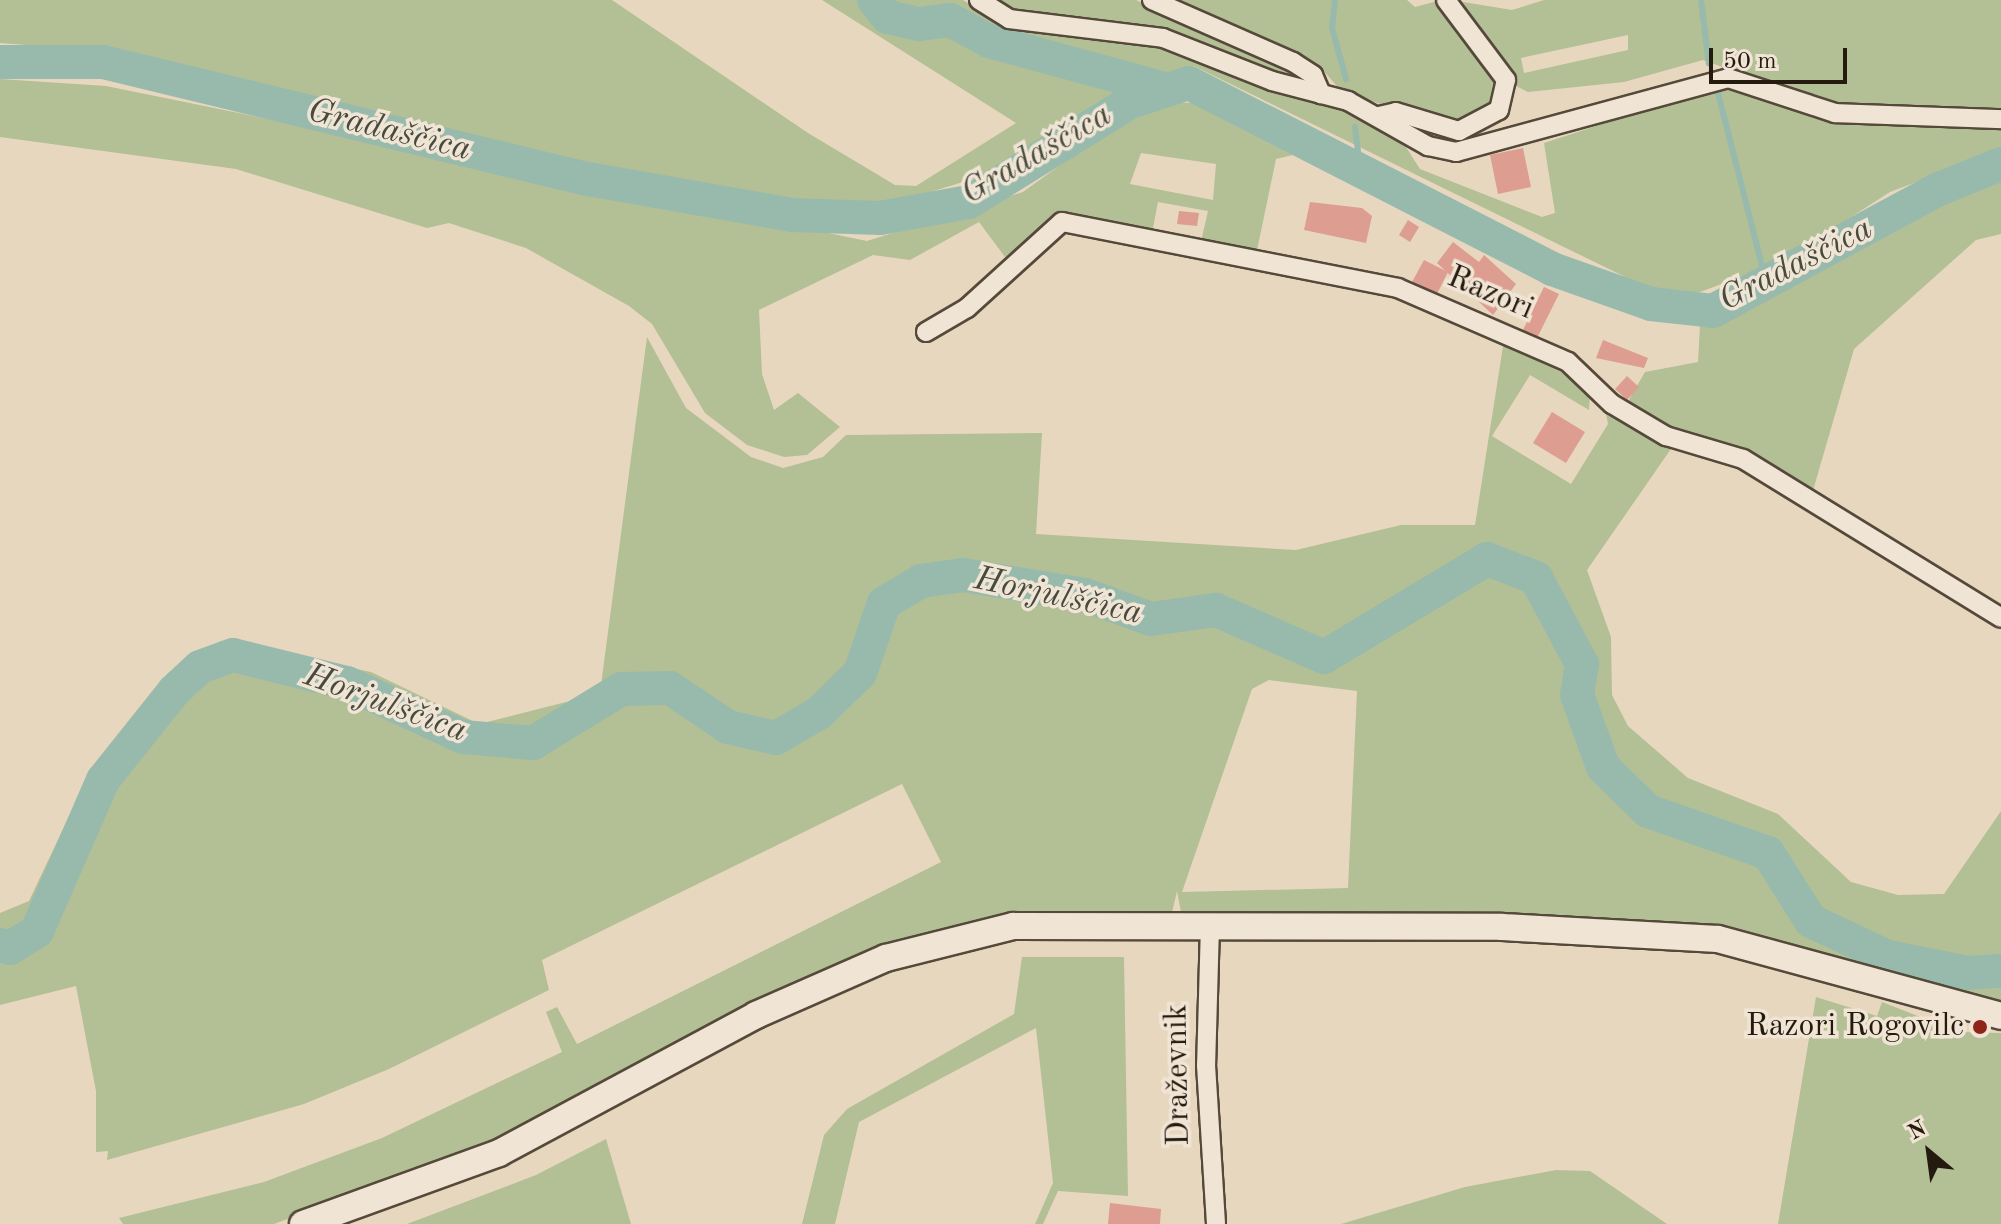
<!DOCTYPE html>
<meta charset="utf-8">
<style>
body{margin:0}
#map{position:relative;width:2001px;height:1224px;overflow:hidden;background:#e8d7bf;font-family:"Old Standard TT",serif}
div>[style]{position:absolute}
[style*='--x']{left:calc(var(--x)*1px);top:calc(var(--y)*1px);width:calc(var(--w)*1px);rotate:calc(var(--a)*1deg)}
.green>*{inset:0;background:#b3bf95}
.stream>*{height:6px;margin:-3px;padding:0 3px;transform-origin:3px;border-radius:3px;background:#98baad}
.river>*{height:34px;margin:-17px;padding:0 17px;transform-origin:17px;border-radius:17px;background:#98baad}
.building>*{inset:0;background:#dd9d91}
.roads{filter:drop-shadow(2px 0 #55493a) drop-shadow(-2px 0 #55493a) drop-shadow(0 2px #55493a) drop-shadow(0 -2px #55493a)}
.street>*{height:18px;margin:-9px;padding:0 9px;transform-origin:9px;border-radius:9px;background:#f0e5d5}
.secondary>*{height:26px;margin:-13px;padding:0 13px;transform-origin:13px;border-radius:13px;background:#f0e5d5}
.dots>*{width:22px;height:22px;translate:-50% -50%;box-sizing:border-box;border:4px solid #f0e5d5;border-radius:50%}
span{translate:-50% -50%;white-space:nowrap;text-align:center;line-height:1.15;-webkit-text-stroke:7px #f0e5d5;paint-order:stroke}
.street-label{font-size:32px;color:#241a0e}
.poi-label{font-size:32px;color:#241a0e}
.right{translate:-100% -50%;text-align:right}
.water-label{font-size:34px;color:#474a3e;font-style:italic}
.north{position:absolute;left:1889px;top:1112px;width:80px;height:80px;-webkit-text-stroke:6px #f0e5d5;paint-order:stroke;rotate:331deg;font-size:22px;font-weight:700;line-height:32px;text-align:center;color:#241a0e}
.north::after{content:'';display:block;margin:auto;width:28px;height:36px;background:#241a0e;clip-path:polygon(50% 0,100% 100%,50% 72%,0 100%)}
.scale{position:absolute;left:1709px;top:48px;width:138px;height:36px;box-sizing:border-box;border:4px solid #241a0e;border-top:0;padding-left:10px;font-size:24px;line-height:28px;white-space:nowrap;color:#241a0e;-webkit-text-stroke:6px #f0e5d5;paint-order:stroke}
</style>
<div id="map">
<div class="green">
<i style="clip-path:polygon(0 0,612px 0,808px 133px,895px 185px,916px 186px,1016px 123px,822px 0,963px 0,1006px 27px,1163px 43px,1359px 113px,1402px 141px,1420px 169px,1542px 217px,1555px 213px,1544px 143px,1722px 85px,1837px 121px,2001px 124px,2001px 150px,1890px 192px,1781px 262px,1700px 292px,1658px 293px,1194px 66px,1145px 78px,979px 177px,882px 207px,774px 200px,587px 171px,390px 114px,108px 51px,0 43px)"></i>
<i style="clip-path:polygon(990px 0,1136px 0,1305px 75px,1268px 74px,1163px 32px,1011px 12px)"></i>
<i style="clip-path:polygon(1164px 0,1407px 0,1415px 7px,1441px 0,1502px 84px,1500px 98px,1458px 126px,1400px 110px,1342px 92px,1322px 69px)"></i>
<i style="clip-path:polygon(evenodd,1451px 0,1512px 10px,1544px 0,2001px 0,2001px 114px,1836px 108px,1703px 60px,1624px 82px,1528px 92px,1514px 85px,1451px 0,1628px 35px,1628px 50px,1524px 73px,1521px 58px,1628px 35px)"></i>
<i style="clip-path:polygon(evenodd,0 79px,106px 86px,867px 241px,1023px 192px,1102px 135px,1169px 102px,1193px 103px,1293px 155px,1276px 159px,1256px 255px,1200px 246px,1208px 211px,1158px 202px,1152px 233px,1066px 214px,1005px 257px,979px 222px,910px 260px,873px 255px,759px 310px,762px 374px,774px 410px,798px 393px,840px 427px,807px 455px,784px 457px,747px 445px,705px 413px,652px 324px,629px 306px,526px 248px,449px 223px,427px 228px,236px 169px,0 137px,0 79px,1141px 153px,1216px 164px,1213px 200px,1130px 184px,1141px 153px)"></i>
<i style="clip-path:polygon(2001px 177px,2001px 234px,1976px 240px,1854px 349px,1812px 494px,1626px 405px,1645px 372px,1698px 362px,1700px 325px,1717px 325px,1947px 199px)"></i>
<i style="clip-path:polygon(evenodd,647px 337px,686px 408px,751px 457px,783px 468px,823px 457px,846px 435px,1042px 433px,1036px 534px,1296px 550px,1401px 525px,1475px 525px,1504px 340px,1536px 354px,1590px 393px,1589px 410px,1530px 375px,1492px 436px,1571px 484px,1608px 424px,1606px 414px,1673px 446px,1587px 570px,1611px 637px,1612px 695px,1628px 726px,1688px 778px,1778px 814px,1851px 882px,1898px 895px,1944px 894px,2001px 811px,2001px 1008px,1708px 925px,1182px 918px,1177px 891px,1171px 917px,996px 918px,888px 944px,813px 977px,556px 1117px,274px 1224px,123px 1224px,119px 1218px,264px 1182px,382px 1138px,562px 1052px,546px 1012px,557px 1007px,577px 1044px,941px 862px,902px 784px,542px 960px,549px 990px,389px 1069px,304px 1104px,107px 1160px,108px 1151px,96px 1152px,96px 1091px,76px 986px,0 1005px,0 913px,29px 901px,72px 810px,126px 725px,168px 673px,221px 641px,371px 672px,479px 724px,570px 701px,601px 685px,647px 337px,1269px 680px,1357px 691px,1348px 888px,1182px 892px,1252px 689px,1269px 680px)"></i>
<i style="clip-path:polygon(1022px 957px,1124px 957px,1128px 1196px,1058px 1191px,1043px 1224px,1035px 1224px,1053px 1183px,1036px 1028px,859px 1122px,835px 1224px,802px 1224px,824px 1135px,847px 1109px,1014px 1014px)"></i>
<i style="clip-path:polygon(1816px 997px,1877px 1016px,1882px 1002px,1959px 1032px,2001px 1033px,2001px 1224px,1778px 1224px)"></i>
<i style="clip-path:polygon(606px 1139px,631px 1224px,407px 1224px,536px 1175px)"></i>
<i style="clip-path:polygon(1556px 1170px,1590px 1171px,1667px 1224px,1341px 1224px,1465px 1187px)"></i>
</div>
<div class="stream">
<i style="--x:1335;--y:0;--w:28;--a:96"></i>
<i style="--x:1332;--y:28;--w:53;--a:74.6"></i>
<i style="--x:1701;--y:0;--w:64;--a:82.9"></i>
<i style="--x:1718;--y:93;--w:198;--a:75.7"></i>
<i style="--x:1355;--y:127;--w:38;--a:83"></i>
</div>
<div class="river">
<i style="--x:874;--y:0;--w:22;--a:51"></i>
<i style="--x:888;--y:17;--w:32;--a:13"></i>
<i style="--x:919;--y:24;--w:31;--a:-7"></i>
<i style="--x:950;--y:20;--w:44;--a:28.3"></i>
<i style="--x:989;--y:41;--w:178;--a:15.3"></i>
<i style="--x:0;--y:62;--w:103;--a:0"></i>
<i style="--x:103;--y:62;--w:499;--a:13.6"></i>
<i style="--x:588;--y:179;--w:207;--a:10"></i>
<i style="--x:792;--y:215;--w:88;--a:2"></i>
<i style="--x:880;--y:218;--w:90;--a:-10.2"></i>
<i style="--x:969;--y:202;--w:190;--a:-31.8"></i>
<i style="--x:1130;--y:102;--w:62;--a:-17.9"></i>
<i style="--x:1189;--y:83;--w:408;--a:27.1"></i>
<i style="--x:1552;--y:269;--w:105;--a:19.5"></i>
<i style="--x:1651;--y:304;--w:62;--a:6.4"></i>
<i style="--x:1713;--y:311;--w:257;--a:-28.4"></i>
<i style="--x:1939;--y:189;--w:67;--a:-22"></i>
<i style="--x:0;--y:945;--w:10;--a:17"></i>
<i style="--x:10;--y:948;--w:32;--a:-32"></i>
<i style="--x:37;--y:931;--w:165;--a:-66.4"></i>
<i style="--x:103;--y:780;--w:114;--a:-51.4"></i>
<i style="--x:174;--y:691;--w:35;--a:-43"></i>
<i style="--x:200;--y:667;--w:35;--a:-20"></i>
<i style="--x:233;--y:655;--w:117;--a:13.8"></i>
<i style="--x:347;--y:683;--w:128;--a:25"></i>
<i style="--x:463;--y:737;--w:70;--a:4.9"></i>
<i style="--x:533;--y:743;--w:103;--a:-31.5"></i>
<i style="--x:621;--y:689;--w:49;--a:-1.2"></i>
<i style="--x:670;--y:688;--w:70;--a:33.9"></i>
<i style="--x:728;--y:727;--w:49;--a:12.9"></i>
<i style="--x:776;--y:738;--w:50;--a:-30.2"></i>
<i style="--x:819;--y:713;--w:57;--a:-44.3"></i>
<i style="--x:860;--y:673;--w:74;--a:-71.1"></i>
<i style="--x:884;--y:603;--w:43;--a:-30.7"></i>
<i style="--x:921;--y:581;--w:42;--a:-8.1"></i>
<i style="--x:963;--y:575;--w:124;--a:9.3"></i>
<i style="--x:1085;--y:595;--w:70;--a:20"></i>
<i style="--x:1151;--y:619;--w:66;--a:-7.9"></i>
<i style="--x:1216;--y:610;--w:118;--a:23.5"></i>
<i style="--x:1324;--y:657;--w:190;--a:-31"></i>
<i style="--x:1487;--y:559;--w:53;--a:21.2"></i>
<i style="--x:1536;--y:578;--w:98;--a:61.9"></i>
<i style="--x:1582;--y:664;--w:31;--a:99"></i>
<i style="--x:1577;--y:695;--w:77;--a:70.1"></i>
<i style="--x:1603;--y:767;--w:63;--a:44.4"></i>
<i style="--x:1648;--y:811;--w:127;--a:19.3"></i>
<i style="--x:1768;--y:853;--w:80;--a:57.7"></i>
<i style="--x:1811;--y:921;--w:85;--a:25.1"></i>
<i style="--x:1888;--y:957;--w:83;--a:11.2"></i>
<i style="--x:1969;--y:973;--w:32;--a:-4"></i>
</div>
<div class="building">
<i style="clip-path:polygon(1523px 148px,1531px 187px,1498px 194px,1490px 155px)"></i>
<i style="clip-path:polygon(1310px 202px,1362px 208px,1372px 216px,1366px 243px,1304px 230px)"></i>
<i style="clip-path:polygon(1179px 211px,1199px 213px,1197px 226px,1177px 224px)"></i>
<i style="clip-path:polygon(1408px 220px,1419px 227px,1410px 242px,1399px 235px)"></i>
<i style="clip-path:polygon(1453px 242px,1479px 262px,1484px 255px,1516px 284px,1493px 315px,1437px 263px)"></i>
<i style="clip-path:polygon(1424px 260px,1448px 272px,1437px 294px,1412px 282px)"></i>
<i style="clip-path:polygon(1544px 287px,1559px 294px,1537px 338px,1523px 330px)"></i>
<i style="clip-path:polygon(1603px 340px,1648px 358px,1644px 368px,1596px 358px)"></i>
<i style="clip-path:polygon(1627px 376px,1639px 387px,1627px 400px,1615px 389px)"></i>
<i style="clip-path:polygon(1552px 412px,1585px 432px,1566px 463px,1533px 443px)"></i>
<i style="clip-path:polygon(1110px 1203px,1161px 1209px,1160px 1224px,1108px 1224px)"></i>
</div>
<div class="roads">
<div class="street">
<i style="--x:979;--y:0;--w:36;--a:32"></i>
<i style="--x:1009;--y:19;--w:155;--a:7"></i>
<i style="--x:1163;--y:38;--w:117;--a:21.5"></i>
<i style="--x:1272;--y:81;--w:79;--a:14.7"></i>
<i style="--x:1348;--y:101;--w:92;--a:29.4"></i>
<i style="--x:1428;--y:146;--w:29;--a:12"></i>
<i style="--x:1456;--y:152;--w:282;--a:-15.2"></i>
<i style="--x:1728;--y:78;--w:113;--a:18.1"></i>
<i style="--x:1835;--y:113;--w:166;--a:2.1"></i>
<i style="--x:1152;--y:0;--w:154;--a:23.7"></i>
<i style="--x:1293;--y:62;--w:24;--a:33"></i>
<i style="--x:1313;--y:75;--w:21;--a:67"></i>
<i style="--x:1379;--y:116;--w:17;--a:-13"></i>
<i style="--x:1396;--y:112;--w:66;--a:16.8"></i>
<i style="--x:1459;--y:131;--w:45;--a:-27.7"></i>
<i style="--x:1499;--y:110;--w:31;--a:-77"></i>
<i style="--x:1506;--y:80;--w:100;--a:-126.9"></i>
<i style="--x:926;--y:332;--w:48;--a:-30.3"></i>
<i style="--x:967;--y:308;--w:128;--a:-42.2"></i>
<i style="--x:1062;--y:222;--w:342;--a:11.1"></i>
<i style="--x:1398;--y:288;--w:185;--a:23.5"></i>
<i style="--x:1568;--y:362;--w:61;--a:43.7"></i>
<i style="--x:1612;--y:404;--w:63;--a:30.7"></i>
<i style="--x:1666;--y:436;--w:80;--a:16.6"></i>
<i style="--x:1743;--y:459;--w:303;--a:31.6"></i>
<i style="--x:1210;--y:925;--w:140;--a:91.6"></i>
<i style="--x:1206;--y:1065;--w:159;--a:86.4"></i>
</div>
<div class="secondary">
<i style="--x:303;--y:1224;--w:208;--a:-19.9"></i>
<i style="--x:499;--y:1153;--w:292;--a:-28.2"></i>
<i style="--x:756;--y:1015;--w:142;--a:-23.7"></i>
<i style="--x:886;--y:958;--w:131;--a:-14.1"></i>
<i style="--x:1013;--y:926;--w:489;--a:0.1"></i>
<i style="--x:1502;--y:927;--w:216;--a:3.2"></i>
<i style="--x:1718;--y:939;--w:293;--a:15.2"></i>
</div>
</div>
<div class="dots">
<i style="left:1980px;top:1027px;background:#8f2418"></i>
</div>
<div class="street-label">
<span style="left:1490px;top:294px;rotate:23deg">Razori</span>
<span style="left:1179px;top:1075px;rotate:-91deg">Draževnik</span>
</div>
<div class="poi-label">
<span class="right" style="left:1964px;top:1027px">Razori Rogovilc</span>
</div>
<div class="water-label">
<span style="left:389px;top:131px;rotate:14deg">Gradaščica</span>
<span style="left:1037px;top:155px;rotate:-30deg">Gradaščica</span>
<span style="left:1796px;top:265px;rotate:-27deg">Gradaščica</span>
<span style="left:1058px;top:597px;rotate:12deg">Horjulščica</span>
<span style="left:385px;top:704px;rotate:20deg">Horjulščica</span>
</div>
<div class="north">N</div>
<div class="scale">50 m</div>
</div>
